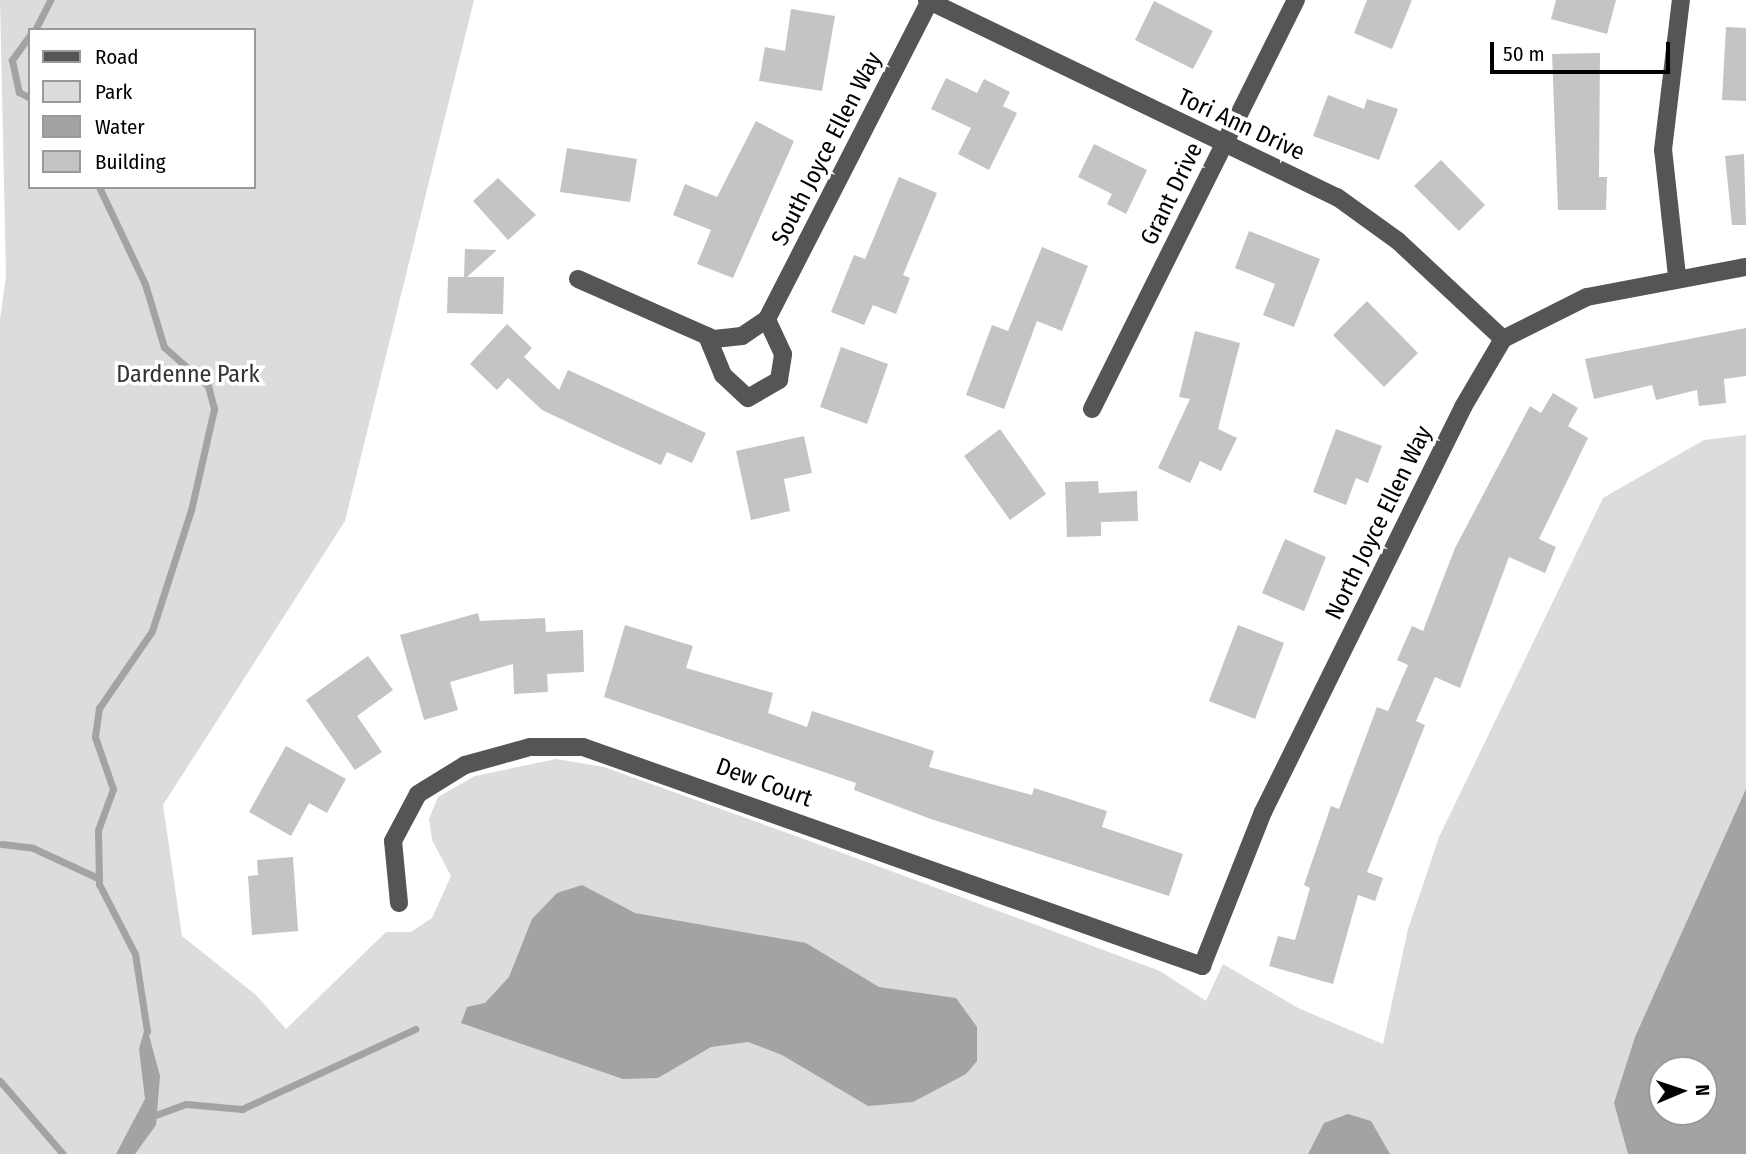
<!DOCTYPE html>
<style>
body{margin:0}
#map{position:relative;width:1746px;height:1154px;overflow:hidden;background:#fff;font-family:"Fira Sans Condensed",sans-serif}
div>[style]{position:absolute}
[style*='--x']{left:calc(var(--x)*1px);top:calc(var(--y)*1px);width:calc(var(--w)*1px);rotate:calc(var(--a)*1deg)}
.green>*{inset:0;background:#dcdcdc}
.water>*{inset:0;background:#a3a3a3}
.stream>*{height:7px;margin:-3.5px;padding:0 3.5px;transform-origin:3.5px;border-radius:3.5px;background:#a3a3a3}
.building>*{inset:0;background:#c4c4c4}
.minor>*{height:18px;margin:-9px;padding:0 9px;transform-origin:9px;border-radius:9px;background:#555}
span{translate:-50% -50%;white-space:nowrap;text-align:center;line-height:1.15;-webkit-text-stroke:7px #fff;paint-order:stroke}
.street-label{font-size:24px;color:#000}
.park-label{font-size:24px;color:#333}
.legend{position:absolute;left:28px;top:28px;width:228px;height:161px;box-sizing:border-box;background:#fff;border:2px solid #999;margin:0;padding:9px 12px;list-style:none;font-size:21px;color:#000}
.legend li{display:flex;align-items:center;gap:14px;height:35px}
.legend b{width:35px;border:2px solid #999}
.north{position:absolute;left:1648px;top:1056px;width:70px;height:70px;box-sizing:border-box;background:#fff;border:2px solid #999;border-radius:50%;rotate:88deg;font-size:19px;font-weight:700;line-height:28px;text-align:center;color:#000}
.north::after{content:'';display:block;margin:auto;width:24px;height:32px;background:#000;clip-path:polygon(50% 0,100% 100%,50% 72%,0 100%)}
.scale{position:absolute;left:1490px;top:42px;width:180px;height:32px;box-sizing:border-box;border:4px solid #000;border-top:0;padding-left:9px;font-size:21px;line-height:24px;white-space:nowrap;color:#000;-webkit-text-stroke:5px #fff;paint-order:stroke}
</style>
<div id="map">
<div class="green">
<i style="clip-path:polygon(evenodd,0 0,474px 0,345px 521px,163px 805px,182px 936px,256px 995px,286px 1029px,386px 932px,411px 932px,432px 918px,451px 876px,432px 840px,429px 819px,438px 797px,475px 776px,556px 759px,604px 767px,829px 848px,1160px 971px,1206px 1001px,1223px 964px,1298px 1008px,1383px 1044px,1408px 929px,1439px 837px,1603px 498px,1704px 440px,1746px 435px,1746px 1154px,0 1154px,0 320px,6px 276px,0 0,30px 30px,254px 30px,254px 187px,30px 187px,30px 30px,0 0,1662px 1070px,1704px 1070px,1704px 1112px,1662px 1112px,1662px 1070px)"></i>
</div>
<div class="water">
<i style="clip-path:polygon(evenodd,1746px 789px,1746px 1154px,1628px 1154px,1614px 1103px,1635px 1037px,1746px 789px,1704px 1070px,1704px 1112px,1662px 1112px,1662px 1070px,1704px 1070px)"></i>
<i style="clip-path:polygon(582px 885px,635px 913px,806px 943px,879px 987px,956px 998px,977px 1027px,977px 1061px,966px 1074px,913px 1102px,868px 1106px,782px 1055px,748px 1042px,711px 1047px,658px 1078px,623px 1079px,461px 1023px,467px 1007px,485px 1003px,509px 977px,532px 919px,557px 893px)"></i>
<i style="clip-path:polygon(146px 1024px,160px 1076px,156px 1125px,135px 1154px,116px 1154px,145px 1099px,139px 1049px)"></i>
<i style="clip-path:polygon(1348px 1114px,1371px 1121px,1390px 1154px,1308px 1154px,1324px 1123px)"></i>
</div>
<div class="stream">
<i style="--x:35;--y:30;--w:34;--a:-63"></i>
<i style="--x:30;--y:35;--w:31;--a:126"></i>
<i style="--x:12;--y:60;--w:33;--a:78"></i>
<i style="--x:19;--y:92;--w:13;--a:29"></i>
<i style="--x:99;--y:187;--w:107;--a:64.6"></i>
<i style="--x:145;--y:284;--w:66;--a:73.2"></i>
<i style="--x:164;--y:347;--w:59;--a:41.6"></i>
<i style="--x:208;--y:386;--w:24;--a:75"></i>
<i style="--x:214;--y:409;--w:104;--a:102.8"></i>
<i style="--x:191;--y:510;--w:127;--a:107.9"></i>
<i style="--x:152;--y:631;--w:93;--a:124.5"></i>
<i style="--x:99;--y:708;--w:29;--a:98"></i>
<i style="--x:95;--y:737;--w:55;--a:70.9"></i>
<i style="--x:113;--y:789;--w:44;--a:110.1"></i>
<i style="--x:98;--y:830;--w:54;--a:88.9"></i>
<i style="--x:99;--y:884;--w:79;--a:62.8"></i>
<i style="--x:135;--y:954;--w:78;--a:81.1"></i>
<i style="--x:2;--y:844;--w:31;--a:7"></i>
<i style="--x:33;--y:848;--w:72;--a:24.8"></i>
<i style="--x:0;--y:1081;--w:96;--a:49.2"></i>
<i style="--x:150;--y:1117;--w:38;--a:-20"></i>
<i style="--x:186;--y:1104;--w:56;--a:5.1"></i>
<i style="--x:242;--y:1109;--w:191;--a:-24.8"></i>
</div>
<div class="building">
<i style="clip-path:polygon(1367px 0,1412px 0,1392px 49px,1354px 33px)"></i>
<i style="clip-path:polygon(1556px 0,1616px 0,1607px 34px,1551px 19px)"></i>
<i style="clip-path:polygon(1154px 1px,1213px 31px,1193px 69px,1135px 40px)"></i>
<i style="clip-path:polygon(791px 9px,835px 16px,822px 91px,759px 81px,765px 47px,785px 51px)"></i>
<i style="clip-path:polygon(1726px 27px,1746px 28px,1746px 101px,1722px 100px)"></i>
<i style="clip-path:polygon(1600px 53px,1599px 177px,1607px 177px,1606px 210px,1558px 210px,1552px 54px)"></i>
<i style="clip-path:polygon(946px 78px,977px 93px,984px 79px,1010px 92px,1003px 106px,1017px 113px,989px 170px,958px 154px,971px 128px,931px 109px)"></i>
<i style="clip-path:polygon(1328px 95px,1364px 109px,1367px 99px,1398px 109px,1379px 160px,1313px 136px)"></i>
<i style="clip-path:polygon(756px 121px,794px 141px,733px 278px,697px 264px,711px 230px,673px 215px,685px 184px,717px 197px)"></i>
<i style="clip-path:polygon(1094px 144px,1147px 170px,1126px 214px,1107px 204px,1112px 194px,1078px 177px)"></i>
<i style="clip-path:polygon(567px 148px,637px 159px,630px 202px,560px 192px)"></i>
<i style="clip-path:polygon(1744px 154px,1746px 225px,1732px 225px,1725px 156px)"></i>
<i style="clip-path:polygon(1441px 160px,1485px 205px,1459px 231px,1414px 186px)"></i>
<i style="clip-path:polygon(899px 177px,937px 193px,903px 275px,910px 278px,896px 314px,873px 305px,864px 325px,831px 312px,854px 255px,865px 259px)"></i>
<i style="clip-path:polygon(498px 178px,536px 215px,508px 240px,473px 201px)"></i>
<i style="clip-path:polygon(1249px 231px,1320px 259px,1294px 327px,1263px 315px,1275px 284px,1235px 268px)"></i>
<i style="clip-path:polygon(1042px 247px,1088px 266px,1062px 331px,1037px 321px,1004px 409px,966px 395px,992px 325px,1008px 331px)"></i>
<i style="clip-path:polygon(465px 249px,497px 250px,467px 277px,504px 277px,503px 314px,447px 313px,448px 277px,464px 277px)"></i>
<i style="clip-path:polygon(1367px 301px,1418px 353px,1384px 387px,1333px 335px)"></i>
<i style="clip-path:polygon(507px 324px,532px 348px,524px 357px,559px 390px,568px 370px,706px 433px,692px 463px,667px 452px,661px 465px,612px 443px,542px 410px,508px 378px,497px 390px,470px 364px)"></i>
<i style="clip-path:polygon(1746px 328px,1746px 376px,1724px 379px,1726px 403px,1699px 406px,1697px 390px,1656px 400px,1652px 385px,1594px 399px,1585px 359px)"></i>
<i style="clip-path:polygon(1195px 331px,1240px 343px,1218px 429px,1237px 438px,1221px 471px,1200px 461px,1190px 483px,1158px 468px,1190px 399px,1179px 397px)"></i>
<i style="clip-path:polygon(841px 347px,888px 364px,867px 424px,820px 407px)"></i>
<i style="clip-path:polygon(1553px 393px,1578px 408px,1568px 426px,1588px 438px,1539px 539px,1556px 547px,1545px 573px,1509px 557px,1460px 688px,1435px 677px,1416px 721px,1425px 725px,1367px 872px,1383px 878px,1375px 901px,1358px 895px,1333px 984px,1269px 966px,1278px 936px,1295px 940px,1310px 888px,1304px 885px,1331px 806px,1339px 809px,1377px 707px,1388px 711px,1408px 665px,1397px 660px,1412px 626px,1423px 631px,1455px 548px,1530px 406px,1541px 413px)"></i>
<i style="clip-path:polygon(1000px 429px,1046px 494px,1010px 520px,964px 456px)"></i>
<i style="clip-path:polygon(1336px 429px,1382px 446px,1368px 483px,1356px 478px,1346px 505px,1313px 492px)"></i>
<i style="clip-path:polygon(804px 436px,812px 473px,784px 479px,790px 511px,751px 520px,736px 451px)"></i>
<i style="clip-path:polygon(1098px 481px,1099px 493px,1137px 491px,1138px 521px,1101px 522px,1101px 536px,1067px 537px,1065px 482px)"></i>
<i style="clip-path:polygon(1285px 539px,1326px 557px,1304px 611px,1262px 593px)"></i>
<i style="clip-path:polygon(478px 613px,480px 621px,545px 618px,546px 632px,583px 630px,584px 672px,547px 674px,548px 692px,514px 694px,513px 664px,450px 682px,458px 710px,424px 720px,400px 635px)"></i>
<i style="clip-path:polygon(625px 625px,693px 646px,686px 668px,773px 693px,768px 713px,807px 727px,812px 711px,934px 751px,929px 767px,1032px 795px,1034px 788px,1107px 811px,1102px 827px,1183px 854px,1169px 896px,931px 819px,854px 790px,856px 783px,604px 697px)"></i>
<i style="clip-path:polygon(1238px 625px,1284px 643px,1255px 719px,1209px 701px)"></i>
<i style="clip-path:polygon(368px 656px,393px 690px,357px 716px,382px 752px,355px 770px,306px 700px)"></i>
<i style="clip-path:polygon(286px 746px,346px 779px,327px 813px,309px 803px,291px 836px,249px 812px)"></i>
<i style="clip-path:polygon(293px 857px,298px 931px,252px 935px,248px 876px,258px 875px,257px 860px)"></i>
</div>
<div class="minor">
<i style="--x:927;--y:0;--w:455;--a:25.7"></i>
<i style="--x:1337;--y:197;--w:75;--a:35.8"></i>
<i style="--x:1398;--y:241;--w:144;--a:43"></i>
<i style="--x:1677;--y:276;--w:127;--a:-96.3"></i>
<i style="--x:1663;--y:150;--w:151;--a:-83.2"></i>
<i style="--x:578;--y:279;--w:149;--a:23.8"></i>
<i style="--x:714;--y:339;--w:28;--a:-6"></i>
<i style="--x:742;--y:336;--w:30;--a:-34"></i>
<i style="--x:767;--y:319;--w:358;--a:-62.9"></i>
<i style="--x:707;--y:336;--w:42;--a:67.7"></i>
<i style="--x:723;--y:375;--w:34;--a:43"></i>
<i style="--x:748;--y:398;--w:36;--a:-30"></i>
<i style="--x:779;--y:380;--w:26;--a:-81"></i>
<i style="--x:783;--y:354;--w:38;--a:-115"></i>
<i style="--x:1092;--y:409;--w:457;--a:-63.5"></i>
<i style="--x:399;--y:903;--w:62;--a:-95.5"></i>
<i style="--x:393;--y:841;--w:53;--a:-62"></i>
<i style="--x:418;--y:794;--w:55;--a:-31.7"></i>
<i style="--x:465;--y:765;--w:67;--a:-15.5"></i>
<i style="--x:530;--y:747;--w:53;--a:0"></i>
<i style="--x:583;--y:747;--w:657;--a:19.48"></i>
<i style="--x:1202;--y:966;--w:166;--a:-68.4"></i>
<i style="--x:1263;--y:812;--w:452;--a:-63.7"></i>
<i style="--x:1463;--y:407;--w:79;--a:-59.5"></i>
<i style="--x:1503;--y:339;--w:94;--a:-26.6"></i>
<i style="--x:1587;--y:297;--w:162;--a:-10.7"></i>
</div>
<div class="street-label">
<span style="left:1241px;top:125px;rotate:25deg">Tori Ann Drive</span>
<span style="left:827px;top:149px;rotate:-63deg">South Joyce Ellen Way</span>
<span style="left:1172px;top:194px;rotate:-64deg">Grant Drive</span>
<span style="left:1379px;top:523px;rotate:-64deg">North Joyce Ellen Way</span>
<span style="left:764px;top:783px;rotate:20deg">Dew Court</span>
</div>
<div class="park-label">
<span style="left:188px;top:375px">Dardenne Park</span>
</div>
<ul class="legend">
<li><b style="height:9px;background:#555"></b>Road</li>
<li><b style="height:19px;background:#dcdcdc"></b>Park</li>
<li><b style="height:19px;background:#a3a3a3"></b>Water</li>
<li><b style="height:19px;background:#c4c4c4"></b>Building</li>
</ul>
<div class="north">N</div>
<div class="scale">50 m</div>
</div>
